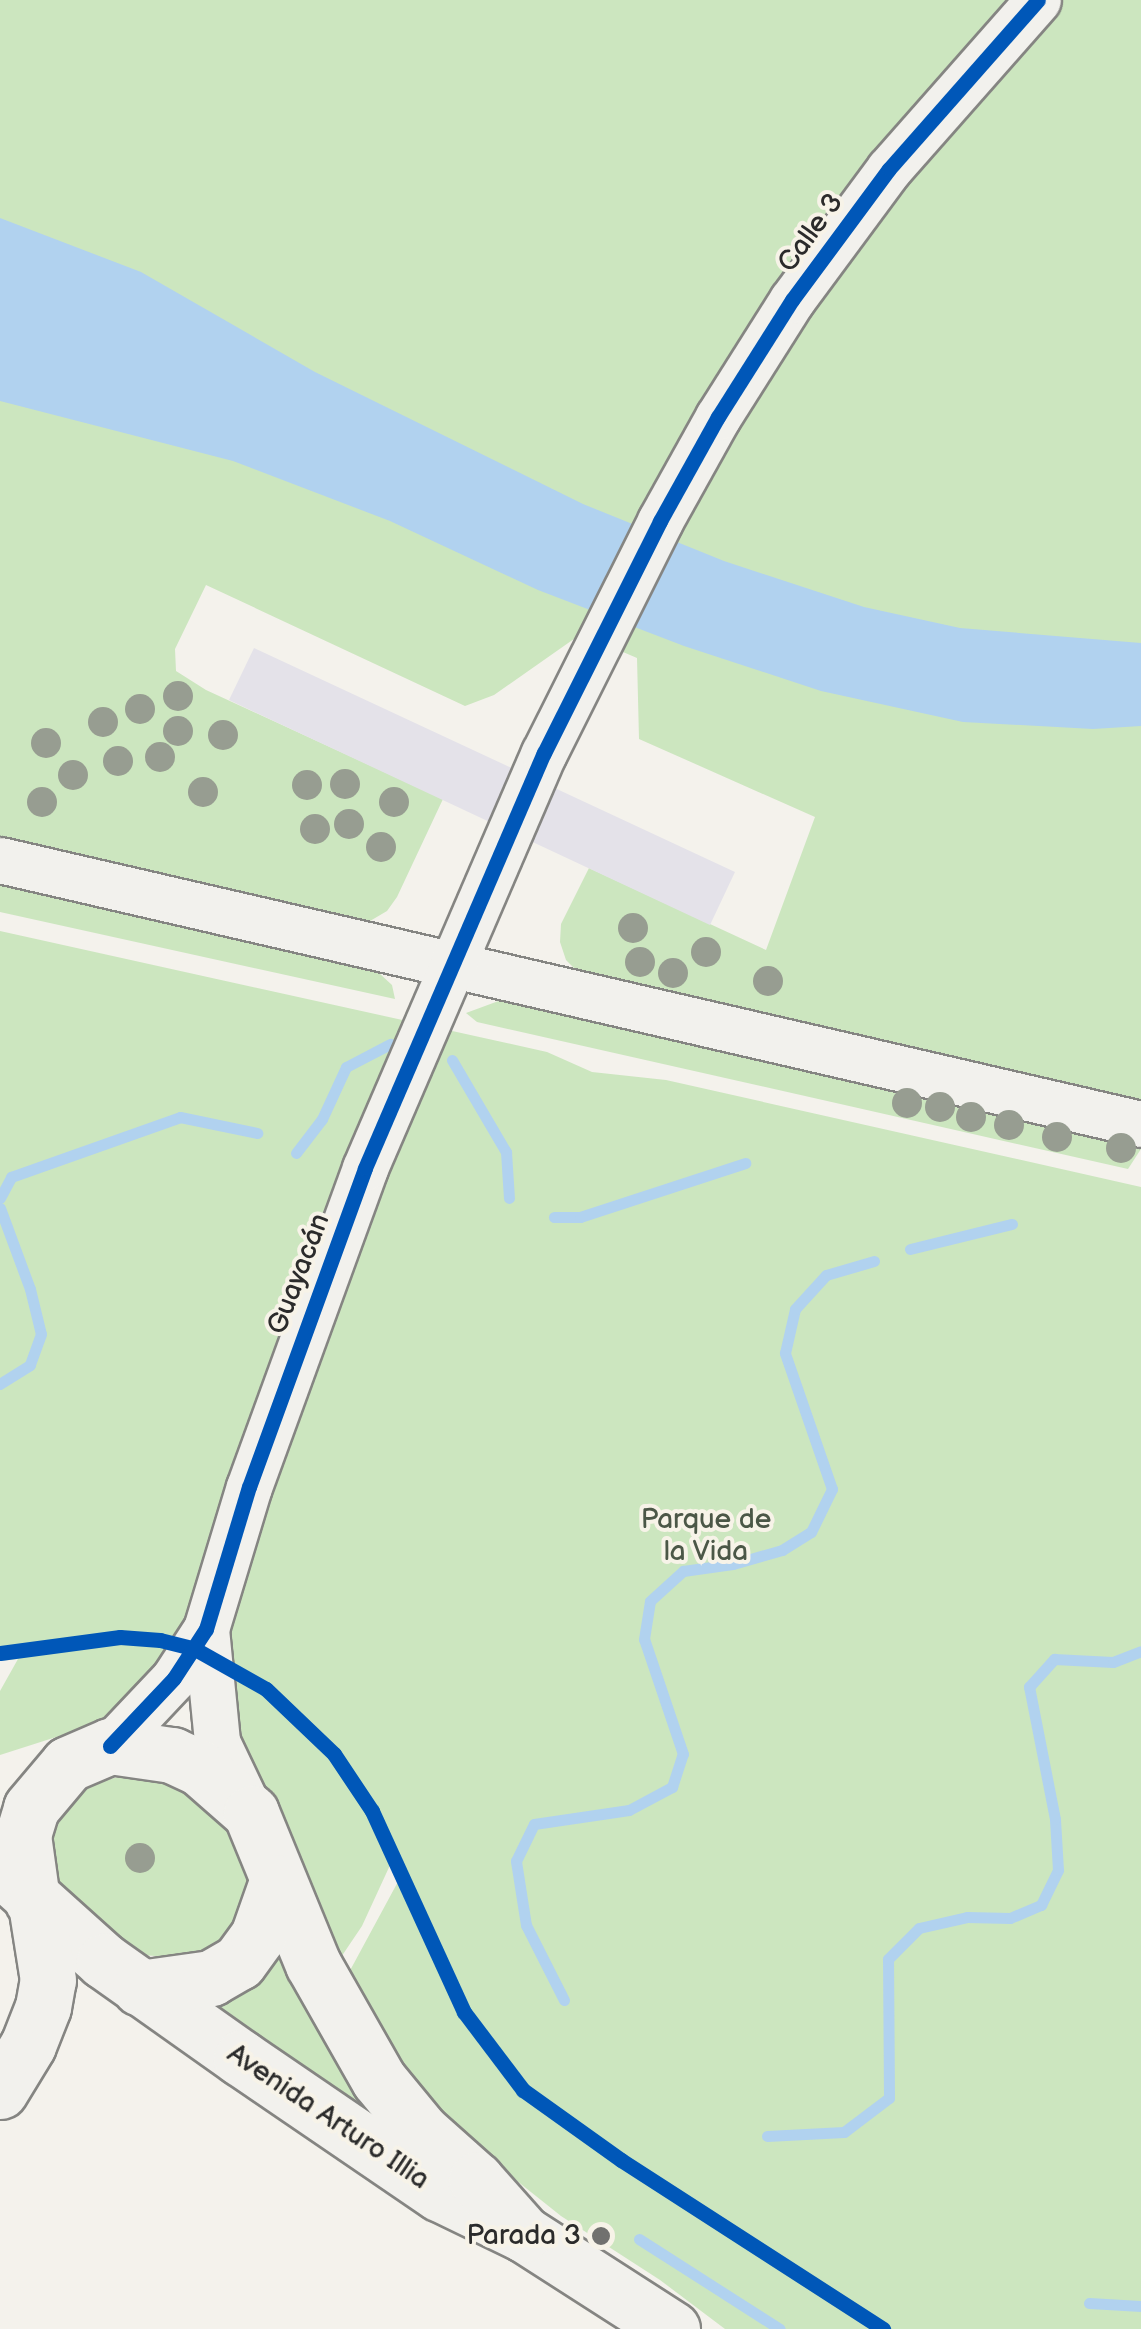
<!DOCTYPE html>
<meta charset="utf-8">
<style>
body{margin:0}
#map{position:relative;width:1141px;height:2329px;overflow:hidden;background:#f4f2ec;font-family:"Balsamiq Sans",sans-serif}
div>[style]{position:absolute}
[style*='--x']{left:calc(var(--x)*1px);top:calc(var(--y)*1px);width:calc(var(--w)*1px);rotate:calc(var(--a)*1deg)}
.green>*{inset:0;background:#cce6bf}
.water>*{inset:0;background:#b1d2ef}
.stream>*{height:11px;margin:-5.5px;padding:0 5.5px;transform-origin:5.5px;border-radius:5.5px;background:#b1d2ef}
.building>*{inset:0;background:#e4e2e9}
.roads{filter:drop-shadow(2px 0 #858582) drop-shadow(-2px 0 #858582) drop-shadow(0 2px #858582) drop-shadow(0 -2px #858582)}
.street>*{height:45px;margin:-22.5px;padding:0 22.5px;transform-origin:22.5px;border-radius:22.5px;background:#f2f1ed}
.secondary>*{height:55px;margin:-27.5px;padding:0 27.5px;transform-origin:27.5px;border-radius:27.5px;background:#f2f1ed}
.cycleway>*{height:15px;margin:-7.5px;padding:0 7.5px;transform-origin:7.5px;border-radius:7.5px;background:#0057b8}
.trees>*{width:30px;height:30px;margin:-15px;border-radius:50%;background:#979d91}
.dots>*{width:28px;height:28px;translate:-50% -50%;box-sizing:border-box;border:5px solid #f7f3e8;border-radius:50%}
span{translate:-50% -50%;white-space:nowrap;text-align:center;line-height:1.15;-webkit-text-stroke:8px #f7f3e8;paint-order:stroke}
.street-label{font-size:28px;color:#2b2b2b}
.park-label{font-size:28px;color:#4b5747}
.poi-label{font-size:28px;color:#2b2b2b}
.right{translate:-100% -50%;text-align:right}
</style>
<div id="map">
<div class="green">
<i style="clip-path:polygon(0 0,1141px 0,1141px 1107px,580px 974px,566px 960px,560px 942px,561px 924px,589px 868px,766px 950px,815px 817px,639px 739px,637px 658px,581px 634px,494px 695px,465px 706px,206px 585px,175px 649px,176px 671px,206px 690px,443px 799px,397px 897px,387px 911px,370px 921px,352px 924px,0 842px)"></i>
<i style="clip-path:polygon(0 872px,367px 962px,392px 985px,395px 999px,0 912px)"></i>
<i style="clip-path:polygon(0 931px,547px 1052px,592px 1072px,666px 1080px,1141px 1187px,1141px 2329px,725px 2329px,660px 2280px,561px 2216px,433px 2114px,340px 1989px,400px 1878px,391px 1863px,362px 1926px,331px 1972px,236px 1752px,222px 1670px,75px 1731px,0 1755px,0 1691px,18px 1659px,0 1661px)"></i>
<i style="clip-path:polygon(504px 999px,1141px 1137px,1141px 1149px,1128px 1169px,477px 1022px,466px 1013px)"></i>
<i style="clip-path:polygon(131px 1774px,185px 1789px,230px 1825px,253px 1878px,251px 1905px,217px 1947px,192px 1958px,139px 1955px,62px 1894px,52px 1867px,53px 1817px,81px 1786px)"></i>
<i style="clip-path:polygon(284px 1948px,418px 2150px,206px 2005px,257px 1977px)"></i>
</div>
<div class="water">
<i style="clip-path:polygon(0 218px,141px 272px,315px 372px,583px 504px,724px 561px,864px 607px,960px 628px,1141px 643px,1141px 726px,1093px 729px,963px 722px,821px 691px,684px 646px,538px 590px,390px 521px,233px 461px,0 401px)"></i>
</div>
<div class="stream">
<i style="--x:452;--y:1060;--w:107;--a:59.6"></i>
<i style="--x:506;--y:1152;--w:46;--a:86.3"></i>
<i style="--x:296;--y:1153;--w:43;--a:-52.6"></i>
<i style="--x:322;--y:1119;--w:57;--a:-65.2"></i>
<i style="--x:346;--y:1067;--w:50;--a:-27.6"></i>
<i style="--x:0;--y:1198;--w:24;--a:-62"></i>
<i style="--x:11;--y:1177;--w:179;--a:-19.5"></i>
<i style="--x:180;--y:1117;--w:79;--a:11.7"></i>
<i style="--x:0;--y:1208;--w:86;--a:69.7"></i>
<i style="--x:30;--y:1289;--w:46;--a:76.3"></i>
<i style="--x:41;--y:1334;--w:33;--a:110"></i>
<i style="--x:30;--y:1365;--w:36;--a:148"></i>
<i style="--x:554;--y:1217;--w:26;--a:0"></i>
<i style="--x:580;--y:1217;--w:174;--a:-18.1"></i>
<i style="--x:910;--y:1249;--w:105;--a:-13.8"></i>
<i style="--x:564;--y:2000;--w:84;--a:-116.9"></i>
<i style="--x:526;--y:1925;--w:65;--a:-98.9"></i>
<i style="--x:516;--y:1861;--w:41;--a:-64.1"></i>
<i style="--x:534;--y:1824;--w:96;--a:-8.4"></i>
<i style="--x:629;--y:1810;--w:49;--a:-28.1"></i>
<i style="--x:672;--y:1787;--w:35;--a:-72"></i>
<i style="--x:683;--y:1754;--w:121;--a:-108.7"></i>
<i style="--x:644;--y:1639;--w:38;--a:-81"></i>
<i style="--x:650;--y:1601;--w:45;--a:-42.3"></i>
<i style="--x:683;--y:1571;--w:50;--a:-8"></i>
<i style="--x:733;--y:1564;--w:51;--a:-15.9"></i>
<i style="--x:782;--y:1550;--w:34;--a:-32"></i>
<i style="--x:811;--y:1532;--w:48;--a:-64"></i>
<i style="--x:832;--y:1489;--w:144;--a:-109.1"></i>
<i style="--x:785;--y:1353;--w:45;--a:-77.2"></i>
<i style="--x:795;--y:1309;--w:46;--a:-47.6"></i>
<i style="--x:826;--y:1275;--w:50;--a:-16.3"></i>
<i style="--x:767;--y:2136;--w:77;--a:-3"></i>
<i style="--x:844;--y:2132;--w:56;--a:-37.1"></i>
<i style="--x:889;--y:2098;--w:139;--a:-90.4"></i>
<i style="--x:888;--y:1959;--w:44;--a:-45"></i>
<i style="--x:919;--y:1928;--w:49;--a:-12.9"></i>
<i style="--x:967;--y:1917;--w:43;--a:1.3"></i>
<i style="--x:1010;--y:1918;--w:34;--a:-23"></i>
<i style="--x:1041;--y:1905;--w:39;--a:-64"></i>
<i style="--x:1058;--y:1870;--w:51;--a:-93.4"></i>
<i style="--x:1055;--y:1819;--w:135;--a:-101.1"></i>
<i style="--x:1029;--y:1687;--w:38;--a:-48"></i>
<i style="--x:1054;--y:1659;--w:59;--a:2.9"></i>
<i style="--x:1113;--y:1662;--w:30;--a:-21"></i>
<i style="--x:639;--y:2239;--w:167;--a:32.6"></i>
<i style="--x:1089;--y:2303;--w:52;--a:3.3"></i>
</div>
<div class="building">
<i style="clip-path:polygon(254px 648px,735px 872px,710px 925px,229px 700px)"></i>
<i style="clip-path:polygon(595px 2225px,612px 2236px,606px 2245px,590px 2234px)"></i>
</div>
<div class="roads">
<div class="street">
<i style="--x:0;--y:860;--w:1171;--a:13.03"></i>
<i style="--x:206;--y:1629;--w:114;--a:84.4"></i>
<i style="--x:217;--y:1742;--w:70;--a:64.5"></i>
<i style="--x:110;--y:1746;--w:93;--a:-46.7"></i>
<i style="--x:174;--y:1678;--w:59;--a:-56.9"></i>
<i style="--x:206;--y:1629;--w:148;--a:-73.2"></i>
<i style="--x:249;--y:1487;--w:339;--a:-70"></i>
<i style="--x:365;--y:1168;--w:452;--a:-66.7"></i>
<i style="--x:544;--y:753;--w:259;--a:-63.4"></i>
<i style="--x:660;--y:521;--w:119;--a:-60.9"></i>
<i style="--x:718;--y:417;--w:138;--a:-57.7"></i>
<i style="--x:792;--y:300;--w:163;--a:-53.5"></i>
<i style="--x:889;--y:169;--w:225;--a:-48.6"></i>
</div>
<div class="secondary">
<i style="--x:8;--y:1875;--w:129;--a:41.9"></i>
<i style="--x:104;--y:1961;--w:168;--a:35.3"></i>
<i style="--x:241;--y:2058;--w:240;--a:34.3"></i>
<i style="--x:439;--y:2193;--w:94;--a:25.8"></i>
<i style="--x:524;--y:2234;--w:176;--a:32.7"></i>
<i style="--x:32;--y:1900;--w:66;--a:-97.9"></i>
<i style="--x:23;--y:1835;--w:28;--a:-73"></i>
<i style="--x:31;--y:1808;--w:57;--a:-49.9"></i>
<i style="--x:68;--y:1764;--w:46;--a:-23.2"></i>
<i style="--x:110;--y:1746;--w:63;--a:8.3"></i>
<i style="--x:172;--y:1755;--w:31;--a:25"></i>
<i style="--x:200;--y:1768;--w:68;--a:41.4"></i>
<i style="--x:251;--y:1813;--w:163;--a:67.7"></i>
<i style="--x:313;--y:1964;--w:133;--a:60.4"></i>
<i style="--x:379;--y:2080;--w:66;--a:50.5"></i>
<i style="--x:421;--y:2131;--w:74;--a:41.7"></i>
<i style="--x:476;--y:2180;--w:72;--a:48.4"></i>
<i style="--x:140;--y:1988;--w:72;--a:-8"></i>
<i style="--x:211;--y:1978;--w:32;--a:-30"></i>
<i style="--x:239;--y:1962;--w:32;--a:-54"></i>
<i style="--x:258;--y:1936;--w:57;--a:-70.6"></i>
<i style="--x:0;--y:2091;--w:54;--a:-58.7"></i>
<i style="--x:28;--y:2045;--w:41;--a:-68.5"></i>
<i style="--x:43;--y:2007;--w:27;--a:-80"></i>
<i style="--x:48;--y:1980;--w:77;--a:-99"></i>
</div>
</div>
<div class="cycleway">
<i style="--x:0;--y:1653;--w:121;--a:-7.6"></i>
<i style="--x:120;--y:1637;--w:40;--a:4.3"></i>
<i style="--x:160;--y:1640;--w:36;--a:14"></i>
<i style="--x:195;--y:1649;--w:81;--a:29.4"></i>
<i style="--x:266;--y:1689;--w:94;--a:43.7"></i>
<i style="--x:334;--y:1754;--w:69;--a:56.3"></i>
<i style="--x:372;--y:1811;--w:221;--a:65.4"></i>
<i style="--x:464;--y:2012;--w:98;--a:52.9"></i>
<i style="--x:523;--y:2090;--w:120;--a:35.5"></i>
<i style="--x:621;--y:2160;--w:312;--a:32.8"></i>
<i style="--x:110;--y:1746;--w:93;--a:-46.7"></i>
<i style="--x:174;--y:1678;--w:59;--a:-56.9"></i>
<i style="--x:206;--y:1629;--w:148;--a:-73.2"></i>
<i style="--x:249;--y:1487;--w:339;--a:-70"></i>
<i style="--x:365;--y:1168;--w:452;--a:-66.7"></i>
<i style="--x:544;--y:753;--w:259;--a:-63.4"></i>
<i style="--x:660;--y:521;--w:119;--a:-60.9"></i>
<i style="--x:718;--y:417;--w:138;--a:-57.7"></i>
<i style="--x:792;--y:300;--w:163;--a:-53.5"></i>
<i style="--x:889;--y:169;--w:225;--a:-48.6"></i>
</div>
<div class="trees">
<i style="left:178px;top:696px"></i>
<i style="left:140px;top:709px"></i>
<i style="left:103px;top:722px"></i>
<i style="left:178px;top:731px"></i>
<i style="left:223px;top:735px"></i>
<i style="left:46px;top:743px"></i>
<i style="left:160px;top:757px"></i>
<i style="left:118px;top:761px"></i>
<i style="left:73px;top:775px"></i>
<i style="left:345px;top:784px"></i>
<i style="left:307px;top:785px"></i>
<i style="left:203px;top:792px"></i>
<i style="left:42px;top:802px"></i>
<i style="left:394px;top:802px"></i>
<i style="left:349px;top:824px"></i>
<i style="left:315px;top:829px"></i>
<i style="left:381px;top:847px"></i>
<i style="left:633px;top:928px"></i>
<i style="left:706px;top:952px"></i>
<i style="left:640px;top:962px"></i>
<i style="left:673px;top:973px"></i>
<i style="left:768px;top:981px"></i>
<i style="left:907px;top:1103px"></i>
<i style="left:940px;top:1107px"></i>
<i style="left:971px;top:1117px"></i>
<i style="left:1009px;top:1125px"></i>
<i style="left:1057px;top:1137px"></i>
<i style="left:1121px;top:1148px"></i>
<i style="left:140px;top:1858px"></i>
</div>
<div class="dots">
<i style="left:601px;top:2236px;background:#71716f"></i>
</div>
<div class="street-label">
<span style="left:811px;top:233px;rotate:-54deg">Calle 3</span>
<span style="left:299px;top:1274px;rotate:-69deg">Guayacán</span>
<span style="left:328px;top:2117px;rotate:34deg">Avenida Arturo Illia</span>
</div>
<div class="park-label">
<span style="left:706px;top:1536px">Parque de<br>la Vida</span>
</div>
<div class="poi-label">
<span class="right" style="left:581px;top:2236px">Parada 3</span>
</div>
</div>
